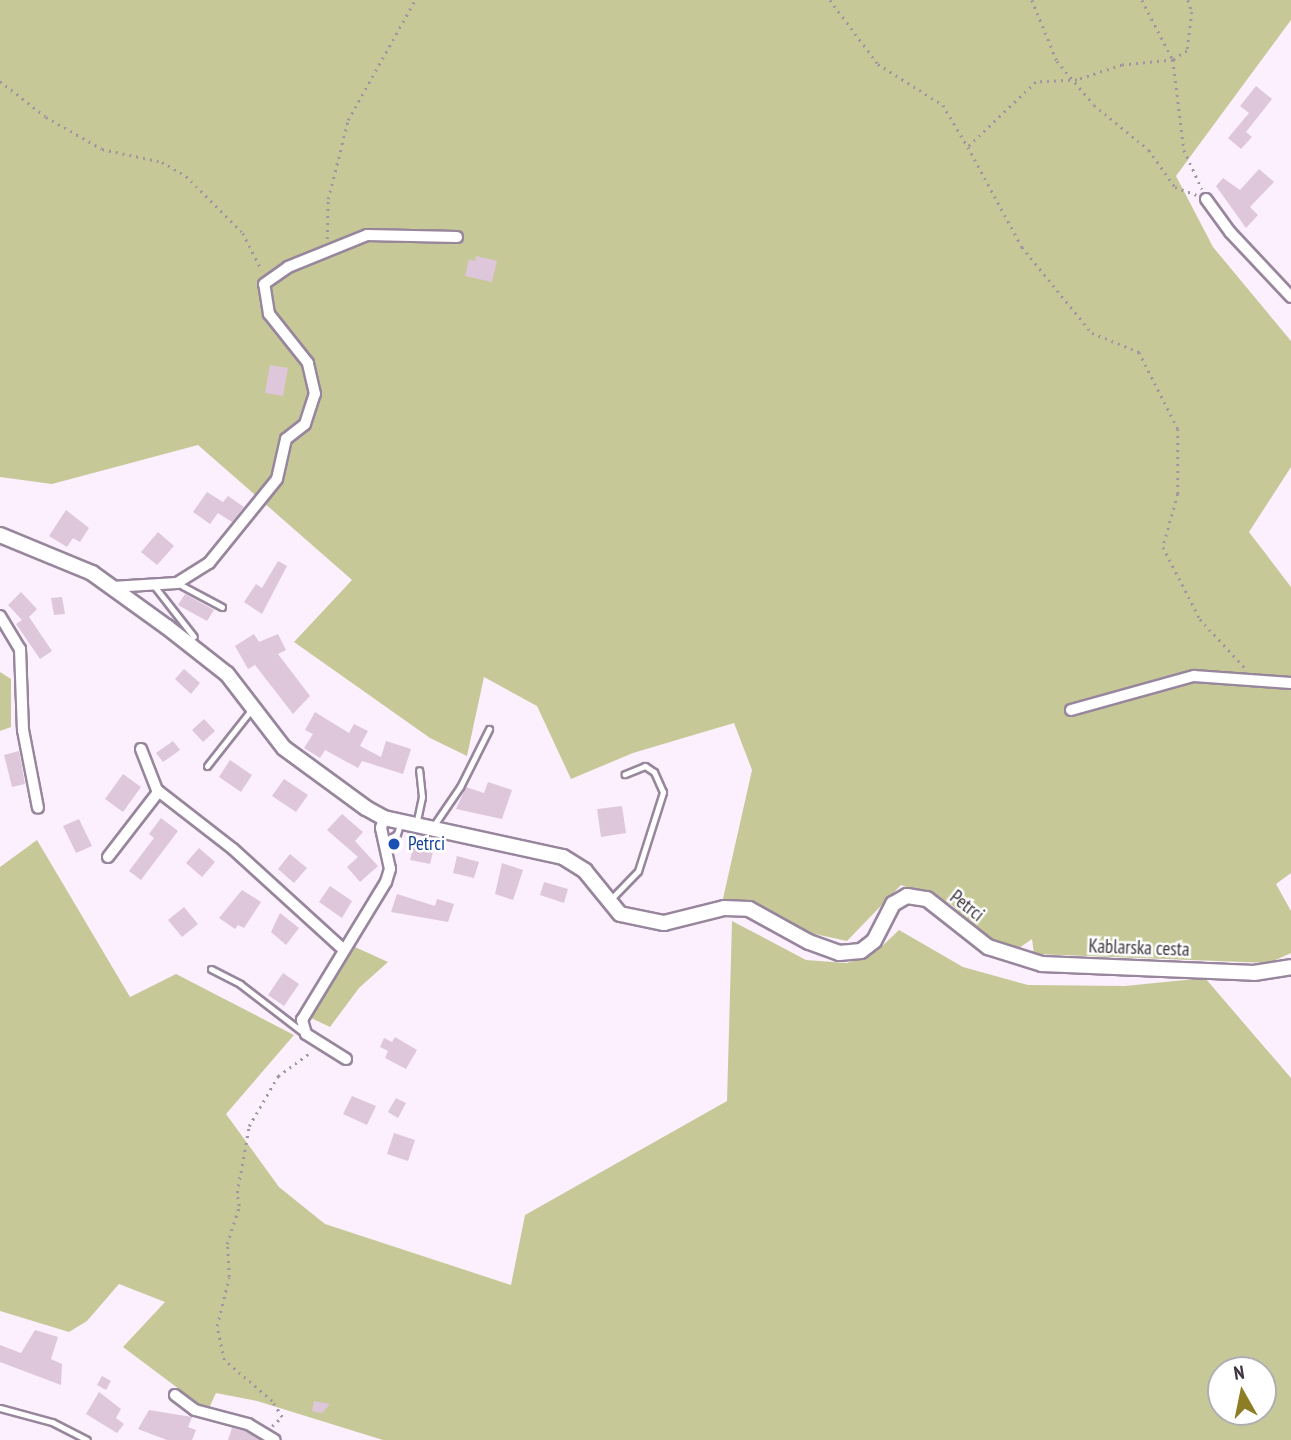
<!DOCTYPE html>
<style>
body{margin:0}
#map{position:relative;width:1291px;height:1440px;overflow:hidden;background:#fcf0ff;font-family:"PT Sans Narrow",sans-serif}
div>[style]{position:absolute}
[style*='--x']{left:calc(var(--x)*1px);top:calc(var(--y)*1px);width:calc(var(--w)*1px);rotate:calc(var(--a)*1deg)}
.green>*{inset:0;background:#c6c997}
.building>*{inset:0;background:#dec6db}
.path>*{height:2.5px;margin-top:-1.25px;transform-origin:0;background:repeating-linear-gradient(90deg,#a096a2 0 2px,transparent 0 7px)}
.roads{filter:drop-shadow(2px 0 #98869d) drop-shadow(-2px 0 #98869d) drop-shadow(0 2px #98869d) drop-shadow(0 -2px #98869d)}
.service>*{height:5px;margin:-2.5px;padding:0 2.5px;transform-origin:2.5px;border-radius:2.5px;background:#fff}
.minor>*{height:10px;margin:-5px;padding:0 5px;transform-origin:5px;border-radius:5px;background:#fff}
.tertiary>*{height:14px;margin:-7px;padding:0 7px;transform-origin:7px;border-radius:7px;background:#fff}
.dots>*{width:19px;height:19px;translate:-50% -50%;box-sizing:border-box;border:4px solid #fff;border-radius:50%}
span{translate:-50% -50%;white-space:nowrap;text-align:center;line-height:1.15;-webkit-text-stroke:5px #fff;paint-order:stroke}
.transit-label{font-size:19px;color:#164399}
.left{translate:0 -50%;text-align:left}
.street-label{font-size:19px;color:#3c343e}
.north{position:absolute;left:1207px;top:1356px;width:70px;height:70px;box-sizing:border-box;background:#fff;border:2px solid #b1aeb2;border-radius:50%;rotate:351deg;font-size:19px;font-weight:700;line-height:28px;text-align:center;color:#3c343e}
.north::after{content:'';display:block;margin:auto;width:24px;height:32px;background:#8d7e25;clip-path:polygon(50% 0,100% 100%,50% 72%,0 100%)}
</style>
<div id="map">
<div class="green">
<i style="clip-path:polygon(0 0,1291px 0,1291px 20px,1176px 176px,1213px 247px,1291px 341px,1291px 467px,1249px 532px,1291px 587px,1291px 873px,1276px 884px,1291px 911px,1291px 953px,1269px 963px,1034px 954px,1032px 939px,1015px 951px,980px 933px,952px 905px,901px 885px,847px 941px,801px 931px,753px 902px,722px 903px,752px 770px,734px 723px,633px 753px,571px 779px,537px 706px,484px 677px,467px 756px,430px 738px,294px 642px,352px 580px,198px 445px,52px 484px,0 477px)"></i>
<i style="clip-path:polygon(0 672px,11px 679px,11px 727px,0 731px)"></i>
<i style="clip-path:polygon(evenodd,37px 840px,130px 997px,176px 974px,294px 1035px,226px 1114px,279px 1187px,325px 1224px,511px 1285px,525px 1215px,727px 1101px,732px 921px,806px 960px,847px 963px,877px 951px,899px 930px,963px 967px,1028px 985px,1125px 986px,1205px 978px,1291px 1078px,1291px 1440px,383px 1440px,257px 1401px,216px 1393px,209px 1408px,203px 1407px,123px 1347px,165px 1302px,119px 1284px,87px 1321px,69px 1332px,0 1311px,0 867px,37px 840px,1221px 1370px,1263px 1370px,1263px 1412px,1221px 1412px,1221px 1370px)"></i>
<i style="clip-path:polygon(355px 947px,388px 962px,359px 988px,330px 1027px,311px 1018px)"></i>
</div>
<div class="building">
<i style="clip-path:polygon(1256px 86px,1272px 99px,1246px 132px,1252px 137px,1241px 149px,1228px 138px,1249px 113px,1240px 106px)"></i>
<i style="clip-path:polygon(1259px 169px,1274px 182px,1250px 207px,1258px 215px,1246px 228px,1216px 186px,1223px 178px,1240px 190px)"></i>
<i style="clip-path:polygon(476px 256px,497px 261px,492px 282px,465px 276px,469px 259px,475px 261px)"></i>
<i style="clip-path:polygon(270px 365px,288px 368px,283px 396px,265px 393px)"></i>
<i style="clip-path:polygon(207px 492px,223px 502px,228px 496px,244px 507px,232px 522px,218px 513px,210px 524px,193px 512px)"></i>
<i style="clip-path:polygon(66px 510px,89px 528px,80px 542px,73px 538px,67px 547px,49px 536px)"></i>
<i style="clip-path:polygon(158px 532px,174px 546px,157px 565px,141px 552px)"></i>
<i style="clip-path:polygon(278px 561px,287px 566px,262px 614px,244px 602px,256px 584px,262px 588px)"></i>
<i style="clip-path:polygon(21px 592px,37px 609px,29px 617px,52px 651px,40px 659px,16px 624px,22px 620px,8px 605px)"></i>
<i style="clip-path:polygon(185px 594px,214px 610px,207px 621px,178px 605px)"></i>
<i style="clip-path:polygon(62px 597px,65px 614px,54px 615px,51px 598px)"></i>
<i style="clip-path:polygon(254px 634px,259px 642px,278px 634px,286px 650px,278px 654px,310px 696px,293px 714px,255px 665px,248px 669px,235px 646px)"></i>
<i style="clip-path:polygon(184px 669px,200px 683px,191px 694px,175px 679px)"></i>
<i style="clip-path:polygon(315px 712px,349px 733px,354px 724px,368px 731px,360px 746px,381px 757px,386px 741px,411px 749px,403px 774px,362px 761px,358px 768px,325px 750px,320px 758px,304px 748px,313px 734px,305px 730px)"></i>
<i style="clip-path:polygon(204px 719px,215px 731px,203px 742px,192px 730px)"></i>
<i style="clip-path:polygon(173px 741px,180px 750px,163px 762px,156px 753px)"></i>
<i style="clip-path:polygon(19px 751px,25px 784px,12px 787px,4px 755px)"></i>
<i style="clip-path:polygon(230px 760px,252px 775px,241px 792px,219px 777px)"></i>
<i style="clip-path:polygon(123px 774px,141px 787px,123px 812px,105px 799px)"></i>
<i style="clip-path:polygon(284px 779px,308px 795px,296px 812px,272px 796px)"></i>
<i style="clip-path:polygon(488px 782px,512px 790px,502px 819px,456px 809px,466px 787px,484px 793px)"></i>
<i style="clip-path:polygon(622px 806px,626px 833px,601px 837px,597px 809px)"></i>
<i style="clip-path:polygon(342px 814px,363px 832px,355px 841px,378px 866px,360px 882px,347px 867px,358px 857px,327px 830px)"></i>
<i style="clip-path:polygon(161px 818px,178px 831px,141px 880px,129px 871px,154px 838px,149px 834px)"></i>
<i style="clip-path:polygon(79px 819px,92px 846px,76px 853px,63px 826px)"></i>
<i style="clip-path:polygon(414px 844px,434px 848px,430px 864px,410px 860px)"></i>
<i style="clip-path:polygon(199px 848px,215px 862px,202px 877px,186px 863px)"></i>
<i style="clip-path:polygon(290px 854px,307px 868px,294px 883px,278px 869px)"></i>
<i style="clip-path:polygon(457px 856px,479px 862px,474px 878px,453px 873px)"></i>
<i style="clip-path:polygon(502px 863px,523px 870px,513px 900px,495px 894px)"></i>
<i style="clip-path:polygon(544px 882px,568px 889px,564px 903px,540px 895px)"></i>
<i style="clip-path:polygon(330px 886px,352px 901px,342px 918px,319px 902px)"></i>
<i style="clip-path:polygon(242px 890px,261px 902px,244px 928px,238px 925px,235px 929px,219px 918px)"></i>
<i style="clip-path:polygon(397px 894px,435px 906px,437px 899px,454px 904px,448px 922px,391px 912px)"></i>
<i style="clip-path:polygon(184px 907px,198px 924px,182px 937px,168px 920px)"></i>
<i style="clip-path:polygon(280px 913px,299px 928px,286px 945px,271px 932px)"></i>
<i style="clip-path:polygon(283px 973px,299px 984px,284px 1006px,268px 995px)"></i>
<i style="clip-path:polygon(395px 1037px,417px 1050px,406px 1069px,385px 1058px,388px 1051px,380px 1047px,384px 1038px,392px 1042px)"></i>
<i style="clip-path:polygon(352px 1096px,376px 1106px,367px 1125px,343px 1114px)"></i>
<i style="clip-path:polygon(396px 1098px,406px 1103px,398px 1118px,388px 1112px)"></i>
<i style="clip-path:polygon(394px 1133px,415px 1140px,408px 1161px,387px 1154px)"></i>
<i style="clip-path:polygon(35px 1330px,58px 1337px,51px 1359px,62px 1364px,61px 1385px,0 1362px,0 1345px,21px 1353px)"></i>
<i style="clip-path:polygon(102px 1376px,111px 1381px,106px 1390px,97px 1385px)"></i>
<i style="clip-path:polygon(99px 1392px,121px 1409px,116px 1418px,124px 1424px,117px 1433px,86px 1414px)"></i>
<i style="clip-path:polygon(314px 1401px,330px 1404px,322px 1413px,312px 1411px)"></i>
<i style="clip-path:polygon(149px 1410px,192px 1417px,188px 1427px,196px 1430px,192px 1440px,167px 1440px,138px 1429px)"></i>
<i style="clip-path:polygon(232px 1428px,245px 1431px,260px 1440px,228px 1440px)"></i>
</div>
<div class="path">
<i style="--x:830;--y:0;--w:80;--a:53.1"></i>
<i style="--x:878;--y:64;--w:77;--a:32.2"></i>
<i style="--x:943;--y:105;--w:49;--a:59.2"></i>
<i style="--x:1032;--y:0;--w:66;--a:67.7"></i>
<i style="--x:1057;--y:61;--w:57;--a:49.9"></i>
<i style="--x:1094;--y:105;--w:71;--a:39.3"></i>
<i style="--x:1149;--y:150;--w:45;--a:54.9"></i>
<i style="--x:1175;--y:187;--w:23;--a:20"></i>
<i style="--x:1142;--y:0;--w:68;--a:62.7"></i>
<i style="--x:1173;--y:60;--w:91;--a:83"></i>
<i style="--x:1184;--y:150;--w:43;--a:65.2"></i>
<i style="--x:1188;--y:0;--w:13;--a:72"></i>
<i style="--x:1192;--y:12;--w:39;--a:97"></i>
<i style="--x:1187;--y:51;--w:17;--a:147"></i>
<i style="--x:1173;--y:60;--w:51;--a:174.4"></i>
<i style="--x:1122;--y:65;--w:47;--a:161.6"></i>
<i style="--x:1077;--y:80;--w:41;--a:177.2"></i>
<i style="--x:1036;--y:82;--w:94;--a:136.3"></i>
<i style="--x:968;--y:147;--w:114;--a:61.6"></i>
<i style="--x:1022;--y:247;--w:111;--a:50.9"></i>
<i style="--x:1092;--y:333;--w:51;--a:22"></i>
<i style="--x:1139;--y:352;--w:86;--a:63.1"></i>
<i style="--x:1178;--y:429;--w:65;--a:90"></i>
<i style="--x:1178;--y:494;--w:55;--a:105.8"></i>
<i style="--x:1163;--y:547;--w:81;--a:62.8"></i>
<i style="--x:1200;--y:619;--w:67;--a:47.4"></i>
<i style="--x:0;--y:81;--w:58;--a:38"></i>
<i style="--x:46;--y:117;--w:64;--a:29.7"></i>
<i style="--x:102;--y:149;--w:61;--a:12.2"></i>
<i style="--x:162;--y:162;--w:28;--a:30"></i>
<i style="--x:186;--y:176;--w:81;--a:45"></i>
<i style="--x:243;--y:233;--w:42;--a:63.4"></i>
<i style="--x:327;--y:239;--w:40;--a:-88.6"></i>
<i style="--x:328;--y:199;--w:81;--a:-75.8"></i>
<i style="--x:348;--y:120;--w:137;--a:-60.8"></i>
<i style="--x:272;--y:1426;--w:13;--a:-42"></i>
<i style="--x:282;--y:1417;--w:19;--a:-122"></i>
<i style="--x:272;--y:1401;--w:63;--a:-139.5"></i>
<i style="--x:224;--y:1360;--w:35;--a:-102"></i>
<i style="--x:217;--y:1326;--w:50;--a:-76.2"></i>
<i style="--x:229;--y:1277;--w:33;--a:-93"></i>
<i style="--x:227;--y:1244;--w:40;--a:-72"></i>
<i style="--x:239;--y:1206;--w:13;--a:-99"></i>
<i style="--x:237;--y:1193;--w:68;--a:-79.8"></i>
<i style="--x:249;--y:1126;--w:58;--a:-59.9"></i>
<i style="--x:278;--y:1076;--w:41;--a:-36"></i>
</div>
<div class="roads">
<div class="service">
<i style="--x:177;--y:583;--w:51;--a:28.1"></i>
<i style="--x:155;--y:587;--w:63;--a:52"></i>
<i style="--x:207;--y:766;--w:71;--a:-51.8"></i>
<i style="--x:416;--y:825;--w:29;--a:-78"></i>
<i style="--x:422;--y:797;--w:27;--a:-96"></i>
<i style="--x:432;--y:828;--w:50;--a:-55.7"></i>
<i style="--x:460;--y:787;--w:65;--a:-63.4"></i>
<i style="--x:385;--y:842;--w:14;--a:-34"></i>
<i style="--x:397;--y:834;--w:10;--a:-73"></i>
<i style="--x:611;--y:899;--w:39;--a:-46"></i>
<i style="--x:638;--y:871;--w:83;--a:-72.4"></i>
<i style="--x:663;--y:792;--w:22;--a:-114"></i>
<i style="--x:654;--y:772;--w:11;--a:-146"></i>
<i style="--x:645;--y:766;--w:22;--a:158"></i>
<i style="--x:211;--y:969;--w:33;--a:27"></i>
<i style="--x:240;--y:984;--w:82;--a:37.6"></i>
<i style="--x:0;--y:1408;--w:54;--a:15.1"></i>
<i style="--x:52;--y:1422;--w:39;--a:27"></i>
</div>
<div class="minor">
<i style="--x:1206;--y:199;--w:41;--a:54"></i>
<i style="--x:1230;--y:232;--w:89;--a:46.8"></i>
<i style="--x:112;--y:587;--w:65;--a:-3.5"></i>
<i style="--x:177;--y:583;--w:38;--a:-32"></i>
<i style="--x:209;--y:563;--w:108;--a:-51"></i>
<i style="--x:277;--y:479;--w:41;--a:-77.3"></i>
<i style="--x:286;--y:439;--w:24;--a:-38"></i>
<i style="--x:305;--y:424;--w:32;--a:-72"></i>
<i style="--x:315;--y:394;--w:32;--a:-103"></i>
<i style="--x:308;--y:363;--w:63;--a:-128.5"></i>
<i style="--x:269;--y:314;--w:30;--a:-99"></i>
<i style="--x:264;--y:284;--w:29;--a:-35"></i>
<i style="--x:288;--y:267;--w:85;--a:-22.1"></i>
<i style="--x:367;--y:235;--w:90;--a:1.3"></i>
<i style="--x:0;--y:616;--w:39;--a:59"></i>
<i style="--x:20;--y:649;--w:81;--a:87.9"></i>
<i style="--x:23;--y:730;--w:79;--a:79.1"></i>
<i style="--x:1071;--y:710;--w:128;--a:-15.5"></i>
<i style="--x:1194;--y:676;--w:97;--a:4.1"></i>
<i style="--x:141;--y:749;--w:44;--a:68.7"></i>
<i style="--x:157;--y:790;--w:96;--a:37.8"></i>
<i style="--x:233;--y:849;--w:150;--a:42.3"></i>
<i style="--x:108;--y:857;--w:83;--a:-52.3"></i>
<i style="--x:346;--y:1059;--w:47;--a:-148"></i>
<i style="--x:306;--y:1034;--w:15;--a:-106"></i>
<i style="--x:302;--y:1020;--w:162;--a:-58.7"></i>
<i style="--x:386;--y:882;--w:14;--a:-73"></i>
<i style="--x:390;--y:869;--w:42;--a:-102.4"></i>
<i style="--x:381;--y:828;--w:10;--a:-73"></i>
<i style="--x:175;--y:1395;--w:25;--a:37"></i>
<i style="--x:195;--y:1410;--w:55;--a:14.8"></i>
<i style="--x:248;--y:1424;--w:31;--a:31"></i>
</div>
<div class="tertiary">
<i style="--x:0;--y:535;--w:100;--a:22.4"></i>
<i style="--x:92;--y:573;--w:92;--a:35.8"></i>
<i style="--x:167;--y:627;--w:76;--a:38.1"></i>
<i style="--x:227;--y:674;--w:93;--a:52.4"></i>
<i style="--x:284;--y:748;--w:102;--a:36.2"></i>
<i style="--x:366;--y:808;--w:21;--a:29"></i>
<i style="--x:384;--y:818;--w:183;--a:12.3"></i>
<i style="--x:563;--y:857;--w:26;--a:32"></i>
<i style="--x:585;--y:871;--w:55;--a:50.9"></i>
<i style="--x:620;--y:914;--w:45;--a:11.6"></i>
<i style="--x:664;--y:923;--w:62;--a:-14"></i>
<i style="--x:724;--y:908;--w:25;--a:2"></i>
<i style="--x:749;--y:909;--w:68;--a:28.8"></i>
<i style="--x:809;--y:942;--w:32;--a:20"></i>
<i style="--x:839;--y:953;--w:22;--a:-5"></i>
<i style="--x:861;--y:951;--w:16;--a:-38"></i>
<i style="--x:874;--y:941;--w:42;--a:-62.8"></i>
<i style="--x:893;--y:904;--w:16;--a:-30"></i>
<i style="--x:907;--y:896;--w:20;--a:9"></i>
<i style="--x:927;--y:899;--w:78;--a:38.2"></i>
<i style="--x:988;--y:947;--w:57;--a:17.5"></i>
<i style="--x:1042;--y:964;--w:212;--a:2.4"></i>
<i style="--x:1254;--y:973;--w:37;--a:-9"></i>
</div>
</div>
<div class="dots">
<i style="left:394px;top:844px;background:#1a4fb4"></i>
</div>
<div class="transit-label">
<span class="left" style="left:408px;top:844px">Petrci</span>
</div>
<div class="street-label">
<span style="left:967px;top:906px;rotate:38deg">Petrci</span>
<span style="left:1139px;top:948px;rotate:2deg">Kablarska cesta</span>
</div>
<div class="north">N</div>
</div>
